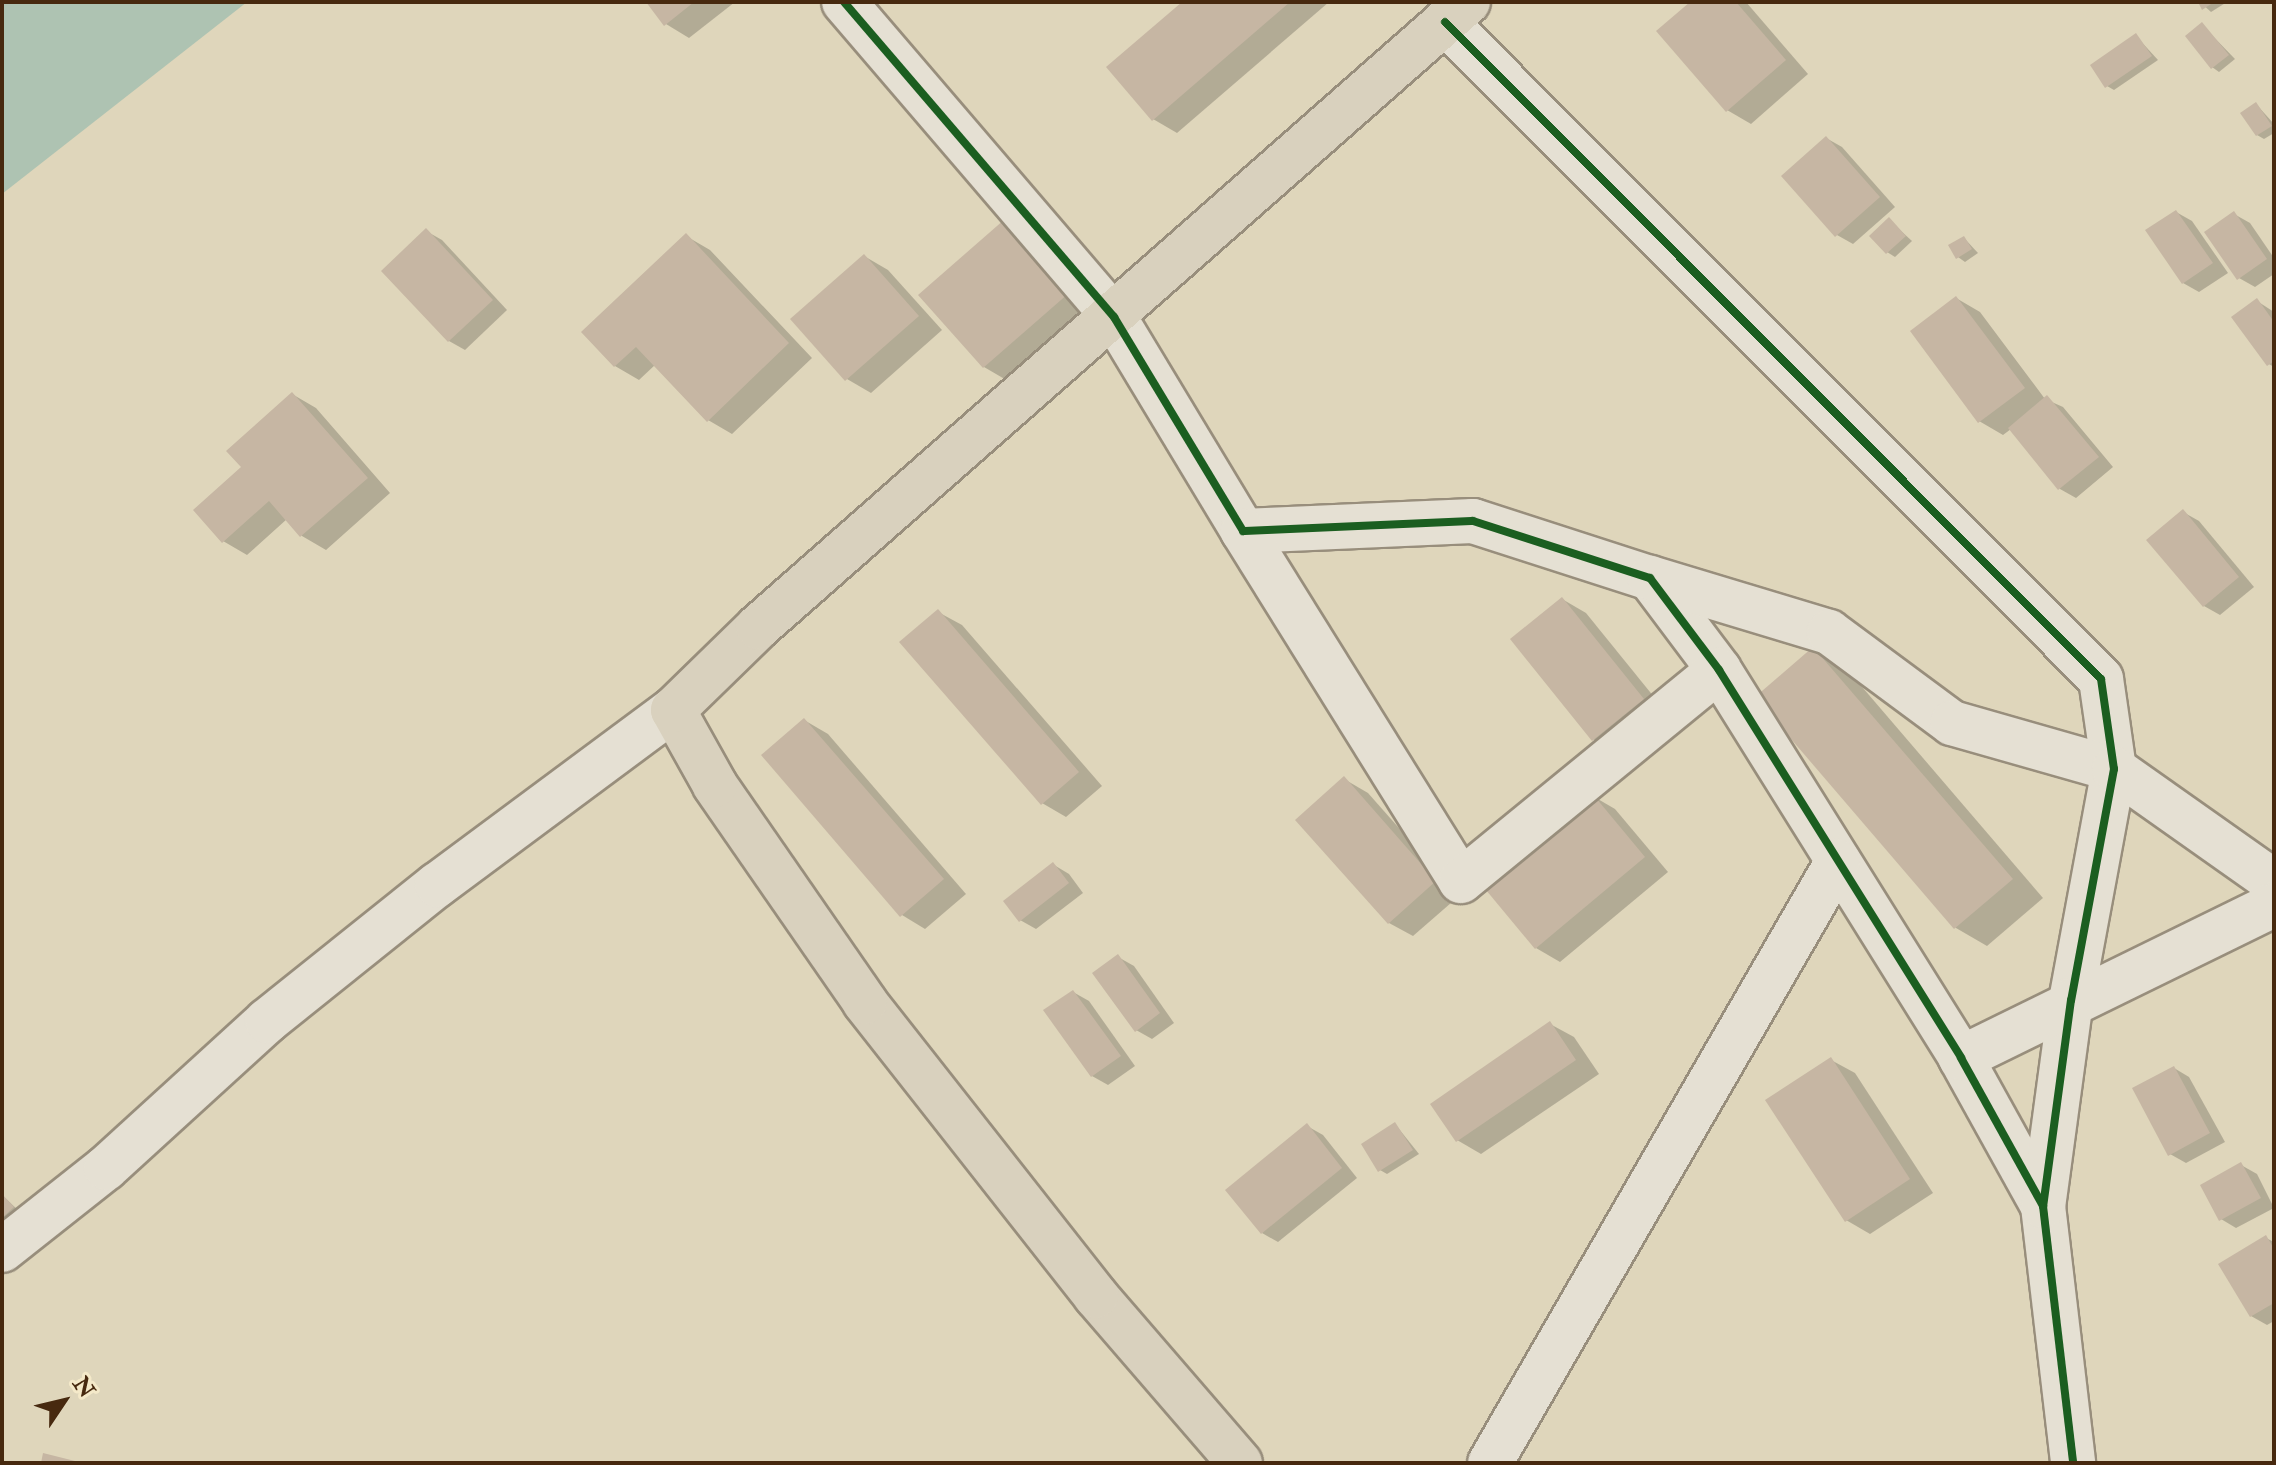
<!DOCTYPE html>
<style>
body{margin:0}
#map{position:relative;width:2276px;height:1465px;overflow:hidden;background:#dfd6bb;font-family:"IM FELL Double Pica",serif}
div>[style]{position:absolute}
[style*='--x']{left:calc(var(--x)*1px);top:calc(var(--y)*1px);width:calc(var(--w)*1px);rotate:calc(var(--a)*1deg)}
.water>*{inset:0;background:#aec3b2}
.shadow>*{inset:0;background:#0003}
.building>*{inset:0;background:#c6b6a3}
.roads{filter:drop-shadow(2px 0 #988e7c) drop-shadow(-2px 0 #988e7c) drop-shadow(0 2px #988e7c) drop-shadow(0 -2px #988e7c)}
.minor>*{height:44px;margin:-22px;padding:0 22px;transform-origin:22px;border-radius:22px;background:#e5e0d3}
.major>*{height:44px;margin:-22px;padding:0 22px;transform-origin:22px;border-radius:22px;background:#d9d1be}
.cycleway>*{height:8px;margin:-4px;padding:0 4px;transform-origin:4px;border-radius:4px;background:#1b5e20}
span{translate:-50% -50%;white-space:nowrap;text-align:center;line-height:1.15;-webkit-text-stroke:7px #f4e9c9;paint-order:stroke}
.frame{position:absolute;inset:0;border:4px solid #47290f;pointer-events:none}
.north{position:absolute;left:24px;top:1361px;width:80px;height:80px;-webkit-text-stroke:6px #f4e9c9;paint-order:stroke;rotate:55deg;font-size:22px;font-weight:700;line-height:32px;text-align:center;color:#47290f}
.north::after{content:'';display:block;margin:auto;width:28px;height:36px;background:#47290f;clip-path:polygon(50% 0,100% 100%,50% 72%,0 100%)}
</style>
<div id="map">
<div class="water">
<i style="clip-path:polygon(2px 2px,247px 2px,2px 194px)"></i>
</div>
<div class="shadow">
<i style="clip-path:polygon(648px 2px,735px 2px,689px 38px,666px 24px)"></i>
<i style="clip-path:polygon(1185px 2px,1329px 2px,1177px 133px,1153px 119px)"></i>
<i style="clip-path:polygon(1693px 2px,1746px 2px,1808px 74px,1751px 124px,1727px 110px)"></i>
<i style="clip-path:polygon(2200px 2px,2227px 2px,2211px 12px)"></i>
<i style="clip-path:polygon(2202px 25px,2235px 59px,2219px 72px,2212px 67px)"></i>
<i style="clip-path:polygon(2136px 36px,2158px 60px,2114px 90px,2107px 86px)"></i>
<i style="clip-path:polygon(2256px 104px,2274px 124px,2274px 133px,2264px 139px,2257px 135px)"></i>
<i style="clip-path:polygon(1826px 138px,1842px 147px,1895px 207px,1853px 244px,1837px 235px)"></i>
<i style="clip-path:polygon(2176px 212px,2192px 221px,2228px 273px,2199px 292px,2183px 283px)"></i>
<i style="clip-path:polygon(2234px 214px,2250px 223px,2274px 258px,2274px 274px,2255px 287px,2239px 278px)"></i>
<i style="clip-path:polygon(1889px 220px,1912px 241px,1895px 257px,1887px 252px)"></i>
<i style="clip-path:polygon(1005px 222px,1092px 307px,1008px 381px,984px 367px,921px 295px)"></i>
<i style="clip-path:polygon(426px 231px,442px 240px,507px 310px,465px 350px,449px 341px)"></i>
<i style="clip-path:polygon(686px 236px,710px 250px,812px 358px,732px 434px,708px 420px,656px 364px,639px 380px,615px 366px,584px 332px)"></i>
<i style="clip-path:polygon(1964px 238px,1978px 253px,1965px 262px,1958px 257px)"></i>
<i style="clip-path:polygon(864px 256px,888px 270px,942px 330px,871px 393px,847px 379px)"></i>
<i style="clip-path:polygon(1956px 298px,1980px 312px,2045px 399px,2063px 407px,2113px 467px,2076px 498px,2060px 489px,2011px 429px,2003px 435px,1979px 421px)"></i>
<i style="clip-path:polygon(2257px 301px,2274px 312px,2274px 367px,2269px 364px)"></i>
<i style="clip-path:polygon(292px 394px,316px 408px,390px 493px,326px 550px,302px 536px,287px 519px,247px 555px,223px 541px,244px 467px)"></i>
<i style="clip-path:polygon(2183px 512px,2199px 521px,2254px 587px,2220px 615px,2204px 606px)"></i>
<i style="clip-path:polygon(1562px 599px,1586px 613px,1667px 713px,1617px 753px,1593px 739px)"></i>
<i style="clip-path:polygon(938px 612px,962px 625px,1102px 786px,1066px 817px,1042px 803px)"></i>
<i style="clip-path:polygon(1814px 649px,1845px 667px,2043px 898px,1987px 946px,1956px 928px,1758px 697px)"></i>
<i style="clip-path:polygon(804px 720px,828px 734px,966px 894px,925px 929px,902px 915px)"></i>
<i style="clip-path:polygon(1344px 779px,1368px 793px,1459px 896px,1413px 936px,1389px 923px)"></i>
<i style="clip-path:polygon(1591px 795px,1615px 809px,1668px 872px,1560px 962px,1536px 948px)"></i>
<i style="clip-path:polygon(1054px 865px,1069px 874px,1083px 893px,1036px 929px,1020px 920px)"></i>
<i style="clip-path:polygon(1118px 957px,1134px 966px,1174px 1023px,1152px 1039px,1136px 1030px)"></i>
<i style="clip-path:polygon(1073px 992px,1089px 1001px,1135px 1066px,1108px 1085px,1092px 1076px)"></i>
<i style="clip-path:polygon(1550px 1024px,1574px 1037px,1599px 1074px,1481px 1154px,1457px 1140px)"></i>
<i style="clip-path:polygon(1831px 1060px,1855px 1073px,1933px 1193px,1870px 1234px,1846px 1220px)"></i>
<i style="clip-path:polygon(2174px 1068px,2189px 1077px,2225px 1142px,2186px 1163px,2170px 1154px)"></i>
<i style="clip-path:polygon(1395px 1124px,1419px 1154px,1387px 1174px,1380px 1170px)"></i>
<i style="clip-path:polygon(1307px 1126px,1323px 1135px,1357px 1178px,1278px 1242px,1262px 1233px)"></i>
<i style="clip-path:polygon(2241px 1165px,2257px 1174px,2274px 1208px,2236px 1228px,2221px 1219px)"></i>
<i style="clip-path:polygon(2px 1195px,20px 1212px,2px 1229px)"></i>
<i style="clip-path:polygon(2266px 1238px,2274px 1242px,2274px 1321px,2267px 1325px,2251px 1316px)"></i>
</div>
<div class="building">
<i style="clip-path:polygon(646px 2px,694px 2px,664px 26px)"></i>
<i style="clip-path:polygon(1182px 2px,1290px 2px,1152px 121px,1106px 67px)"></i>
<i style="clip-path:polygon(1690px 2px,1736px 2px,1786px 60px,1726px 112px,1656px 31px)"></i>
<i style="clip-path:polygon(2198px 2px,2214px 2px,2202px 10px)"></i>
<i style="clip-path:polygon(2202px 22px,2229px 55px,2211px 69px,2185px 36px)"></i>
<i style="clip-path:polygon(2136px 33px,2152px 56px,2105px 88px,2090px 65px)"></i>
<i style="clip-path:polygon(2256px 102px,2272px 126px,2256px 136px,2240px 113px)"></i>
<i style="clip-path:polygon(1826px 136px,1880px 197px,1835px 237px,1781px 176px)"></i>
<i style="clip-path:polygon(2176px 210px,2213px 263px,2182px 284px,2145px 230px)"></i>
<i style="clip-path:polygon(2234px 211px,2267px 259px,2237px 280px,2204px 232px)"></i>
<i style="clip-path:polygon(1889px 217px,1906px 236px,1886px 254px,1869px 236px)"></i>
<i style="clip-path:polygon(1005px 219px,1069px 293px,983px 368px,918px 295px)"></i>
<i style="clip-path:polygon(426px 228px,493px 300px,448px 342px,381px 271px)"></i>
<i style="clip-path:polygon(686px 233px,789px 343px,707px 422px,636px 347px,614px 367px,581px 332px)"></i>
<i style="clip-path:polygon(1964px 236px,1972px 249px,1956px 259px,1948px 245px)"></i>
<i style="clip-path:polygon(864px 254px,919px 316px,845px 381px,790px 319px)"></i>
<i style="clip-path:polygon(1956px 296px,2025px 388px,1978px 423px,1910px 331px)"></i>
<i style="clip-path:polygon(2257px 298px,2274px 322px,2274px 361px,2267px 366px,2231px 317px)"></i>
<i style="clip-path:polygon(292px 392px,368px 478px,300px 537px,269px 501px,222px 543px,193px 510px,241px 467px,226px 451px)"></i>
<i style="clip-path:polygon(2047px 395px,2099px 457px,2058px 490px,2008px 428px)"></i>
<i style="clip-path:polygon(2183px 509px,2239px 577px,2203px 607px,2146px 540px)"></i>
<i style="clip-path:polygon(1562px 597px,1644px 699px,1592px 741px,1510px 639px)"></i>
<i style="clip-path:polygon(938px 609px,1079px 772px,1041px 805px,899px 642px)"></i>
<i style="clip-path:polygon(1813px 647px,2013px 879px,1954px 929px,1755px 697px)"></i>
<i style="clip-path:polygon(804px 718px,944px 879px,900px 917px,761px 755px)"></i>
<i style="clip-path:polygon(1344px 776px,1436px 881px,1388px 924px,1295px 820px)"></i>
<i style="clip-path:polygon(1591px 792px,1645px 857px,1535px 949px,1481px 884px)"></i>
<i style="clip-path:polygon(1053px 862px,1069px 883px,1019px 922px,1003px 901px)"></i>
<i style="clip-path:polygon(1118px 954px,1160px 1013px,1135px 1032px,1092px 973px)"></i>
<i style="clip-path:polygon(1073px 990px,1121px 1056px,1091px 1077px,1043px 1010px)"></i>
<i style="clip-path:polygon(1550px 1021px,1576px 1060px,1456px 1142px,1430px 1104px)"></i>
<i style="clip-path:polygon(1831px 1057px,1910px 1179px,1845px 1222px,1765px 1100px)"></i>
<i style="clip-path:polygon(2174px 1066px,2210px 1133px,2168px 1156px,2132px 1088px)"></i>
<i style="clip-path:polygon(1395px 1122px,1413px 1150px,1378px 1172px,1361px 1144px)"></i>
<i style="clip-path:polygon(1307px 1123px,1342px 1168px,1261px 1234px,1225px 1190px)"></i>
<i style="clip-path:polygon(2241px 1162px,2261px 1198px,2219px 1221px,2200px 1185px)"></i>
<i style="clip-path:polygon(2px 1194px,14px 1207px,2px 1218px)"></i>
<i style="clip-path:polygon(2266px 1235px,2274px 1249px,2274px 1303px,2250px 1317px,2218px 1264px)"></i>
<i style="clip-path:polygon(43px 1453px,79px 1462px,79px 1463px,41px 1463px)"></i>
</div>
<div class="roads">
<div class="minor">
<i style="--x:844;--y:2;--w:415;--a:49.4"></i>
<i style="--x:1114;--y:317;--w:250;--a:58.9"></i>
<i style="--x:1243;--y:531;--w:230;--a:-2.5"></i>
<i style="--x:1473;--y:521;--w:186;--a:17.9"></i>
<i style="--x:1650;--y:578;--w:115;--a:53.1"></i>
<i style="--x:1719;--y:670;--w:457;--a:58"></i>
<i style="--x:1961;--y:1058;--w:169;--a:61"></i>
<i style="--x:2043;--y:1206;--w:259;--a:83.3"></i>
<i style="--x:1445;--y:22;--w:928;--a:45.04"></i>
<i style="--x:2101;--y:679;--w:91;--a:81.8"></i>
<i style="--x:2114;--y:769;--w:235;--a:100.5"></i>
<i style="--x:2071;--y:1000;--w:208;--a:97.7"></i>
<i style="--x:1243;--y:531;--w:412;--a:58.1"></i>
<i style="--x:1461;--y:881;--w:333;--a:-39.3"></i>
<i style="--x:1650;--y:578;--w:187;--a:16.8"></i>
<i style="--x:1829;--y:632;--w:153;--a:36.5"></i>
<i style="--x:1952;--y:723;--w:168;--a:15.9"></i>
<i style="--x:2114;--y:769;--w:196;--a:35.2"></i>
<i style="--x:1961;--y:1058;--w:348;--a:-26.1"></i>
<i style="--x:2;--y:1250;--w:132;--a:-38.3"></i>
<i style="--x:106;--y:1168;--w:218;--a:-42.4"></i>
<i style="--x:267;--y:1021;--w:218;--a:-38.7"></i>
<i style="--x:437;--y:885;--w:294;--a:-36.6"></i>
<i style="--x:1490;--y:1463;--w:695;--a:-59.97"></i>
</div>
<div class="major">
<i style="--x:1240;--y:1463;--w:221;--a:-130.8"></i>
<i style="--x:1096;--y:1296;--w:374;--a:-128.2"></i>
<i style="--x:865;--y:1002;--w:264;--a:-124.7"></i>
<i style="--x:715;--y:785;--w:86;--a:-119.2"></i>
<i style="--x:673;--y:710;--w:119;--a:-44.3"></i>
<i style="--x:758;--y:627;--w:946;--a:-41.36"></i>
</div>
</div>
<div class="cycleway">
<i style="--x:844;--y:2;--w:415;--a:49.4"></i>
<i style="--x:1114;--y:317;--w:250;--a:58.9"></i>
<i style="--x:1243;--y:531;--w:230;--a:-2.5"></i>
<i style="--x:1473;--y:521;--w:186;--a:17.9"></i>
<i style="--x:1650;--y:578;--w:115;--a:53.1"></i>
<i style="--x:1719;--y:670;--w:457;--a:58"></i>
<i style="--x:1961;--y:1058;--w:169;--a:61"></i>
<i style="--x:2043;--y:1206;--w:259;--a:83.3"></i>
<i style="--x:1445;--y:22;--w:928;--a:45.04"></i>
<i style="--x:2101;--y:679;--w:91;--a:81.8"></i>
<i style="--x:2114;--y:769;--w:235;--a:100.5"></i>
<i style="--x:2071;--y:1000;--w:208;--a:97.7"></i>
</div>
<div class="frame"></div>
<div class="north">N</div>
</div>
